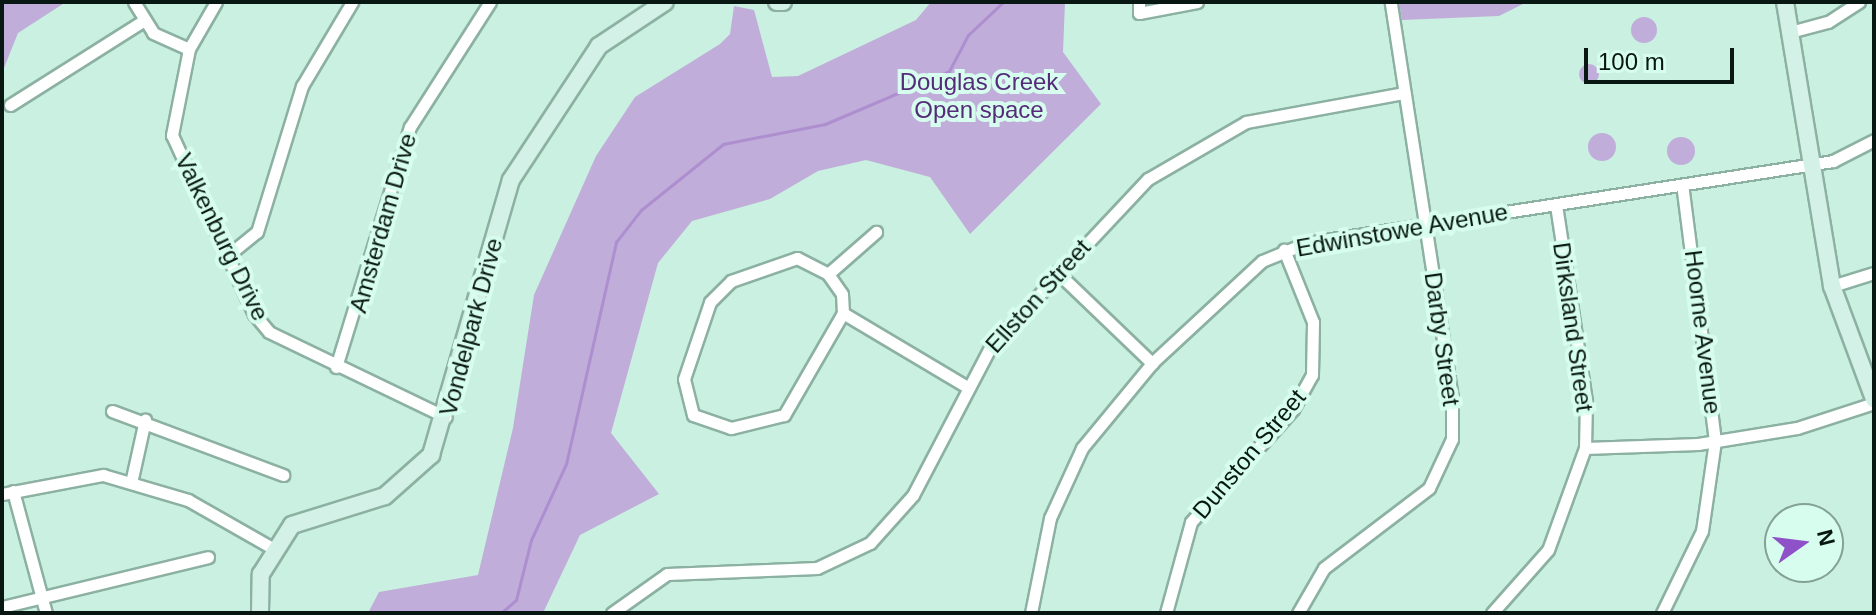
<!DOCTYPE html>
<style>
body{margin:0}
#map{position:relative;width:1876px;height:615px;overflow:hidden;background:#c9f0e0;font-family:Arial,sans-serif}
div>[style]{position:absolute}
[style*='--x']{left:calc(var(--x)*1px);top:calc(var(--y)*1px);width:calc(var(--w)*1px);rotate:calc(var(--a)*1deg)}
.green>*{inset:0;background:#c1add9}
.round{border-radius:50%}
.stream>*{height:3px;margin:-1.5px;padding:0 1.5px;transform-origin:1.5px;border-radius:1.5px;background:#ad8fd0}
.roads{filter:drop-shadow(2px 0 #8cb1a2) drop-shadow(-2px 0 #8cb1a2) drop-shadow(0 2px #8cb1a2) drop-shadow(0 -2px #8cb1a2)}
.street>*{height:11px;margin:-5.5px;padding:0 5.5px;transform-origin:5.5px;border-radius:5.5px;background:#fff}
.secondary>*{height:16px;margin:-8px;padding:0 8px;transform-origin:8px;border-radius:8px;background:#d3f1e6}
span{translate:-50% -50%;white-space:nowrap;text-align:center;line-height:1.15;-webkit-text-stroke:8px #d6fded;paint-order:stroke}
.park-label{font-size:24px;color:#552c79}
.street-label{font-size:24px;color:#081711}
.frame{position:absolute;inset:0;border:4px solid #081711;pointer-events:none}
.north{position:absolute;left:1764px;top:503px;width:80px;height:80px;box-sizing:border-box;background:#d6fded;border:2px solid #84a195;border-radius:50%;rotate:76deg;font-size:22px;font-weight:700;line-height:32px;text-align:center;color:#081711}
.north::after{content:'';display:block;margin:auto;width:28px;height:36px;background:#8e51c7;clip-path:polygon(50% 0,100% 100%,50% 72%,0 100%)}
.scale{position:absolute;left:1584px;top:48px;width:150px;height:36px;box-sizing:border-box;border:4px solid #081711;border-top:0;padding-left:10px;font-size:24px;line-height:28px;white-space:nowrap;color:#081711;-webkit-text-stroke:6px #d6fded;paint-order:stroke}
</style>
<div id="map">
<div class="green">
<i style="clip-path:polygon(2px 2px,66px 2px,18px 33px,2px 73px)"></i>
<i style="clip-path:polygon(931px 2px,1065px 2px,1063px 52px,1101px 104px,970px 234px,930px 177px,866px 160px,818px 171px,770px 199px,692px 221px,658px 263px,611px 433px,659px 494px,580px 535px,543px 613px,368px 613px,379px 592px,478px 575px,513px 428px,534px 295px,596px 156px,635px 97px,720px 44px,730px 34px,734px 6px,754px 10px,772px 77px,798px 76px,916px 20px)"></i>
<i style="clip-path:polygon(1399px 2px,1527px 2px,1499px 16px,1402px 20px)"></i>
<i class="round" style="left:1631px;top:17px;width:26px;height:26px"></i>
<i class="round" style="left:1579px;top:64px;width:20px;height:20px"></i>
<i class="round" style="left:1588px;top:133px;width:28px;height:28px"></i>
<i class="round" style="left:1667px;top:137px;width:28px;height:28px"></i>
</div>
<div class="stream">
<i style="--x:501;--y:613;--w:20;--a:-41"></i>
<i style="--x:516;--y:600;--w:62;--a:-76"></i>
<i style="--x:531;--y:540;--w:84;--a:-65.3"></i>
<i style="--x:566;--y:464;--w:228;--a:-77.3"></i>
<i style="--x:616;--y:242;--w:41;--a:-52"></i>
<i style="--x:641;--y:210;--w:105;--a:-38.8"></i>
<i style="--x:723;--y:144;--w:104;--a:-11.1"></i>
<i style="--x:825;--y:124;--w:135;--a:-23.1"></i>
<i style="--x:949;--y:71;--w:41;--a:-62.2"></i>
<i style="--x:968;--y:35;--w:48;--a:-43.3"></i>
</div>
<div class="roads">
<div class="street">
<i style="--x:134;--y:2;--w:36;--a:58"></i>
<i style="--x:153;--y:33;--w:39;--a:24"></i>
<i style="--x:216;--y:2;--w:54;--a:119.9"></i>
<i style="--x:189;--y:49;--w:88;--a:101.2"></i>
<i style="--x:172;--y:135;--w:197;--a:65.4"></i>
<i style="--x:254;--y:314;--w:23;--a:50"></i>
<i style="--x:269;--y:332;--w:196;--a:25.7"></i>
<i style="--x:1139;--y:2;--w:11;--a:90"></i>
<i style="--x:1139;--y:13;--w:59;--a:-10.7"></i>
<i style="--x:1790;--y:32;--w:39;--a:-15"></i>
<i style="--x:1828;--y:22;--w:37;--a:-33"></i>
<i style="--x:10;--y:105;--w:157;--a:-32.3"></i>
<i style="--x:227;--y:256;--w:38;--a:-39"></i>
<i style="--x:257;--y:232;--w:153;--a:-72.9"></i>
<i style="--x:302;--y:86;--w:98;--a:-59.2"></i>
<i style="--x:1057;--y:272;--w:132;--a:43.8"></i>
<i style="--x:828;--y:274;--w:64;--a:-41.2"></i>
<i style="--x:1832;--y:286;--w:44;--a:-17.2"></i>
<i style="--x:843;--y:313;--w:118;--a:120"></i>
<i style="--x:784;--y:415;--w:55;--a:166.2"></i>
<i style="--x:731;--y:428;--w:40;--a:-161.1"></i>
<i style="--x:693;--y:415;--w:37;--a:-104"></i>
<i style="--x:684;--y:379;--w:81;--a:-71.3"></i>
<i style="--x:710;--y:302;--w:30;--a:-45"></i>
<i style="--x:731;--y:281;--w:70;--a:-19.2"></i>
<i style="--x:797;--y:258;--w:35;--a:27"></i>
<i style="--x:828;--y:274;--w:24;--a:55"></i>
<i style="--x:842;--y:294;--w:19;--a:87"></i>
<i style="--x:843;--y:313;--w:141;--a:30.8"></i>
<i style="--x:336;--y:367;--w:251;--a:-72.9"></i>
<i style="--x:410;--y:127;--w:148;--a:-57.4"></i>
<i style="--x:112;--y:411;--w:183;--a:20.5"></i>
<i style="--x:1585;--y:448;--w:113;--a:-2"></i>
<i style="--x:1698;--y:444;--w:100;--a:-9.2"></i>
<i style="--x:1797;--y:428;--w:81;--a:-18"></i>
<i style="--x:131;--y:483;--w:65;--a:-77.5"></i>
<i style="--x:13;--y:491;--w:126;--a:74.9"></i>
<i style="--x:2;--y:494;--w:103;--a:-10.7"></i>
<i style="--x:103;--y:475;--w:89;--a:16.4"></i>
<i style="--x:188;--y:500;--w:99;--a:29.7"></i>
<i style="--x:2;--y:607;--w:212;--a:-13.6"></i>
<i style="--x:612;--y:613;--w:67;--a:-35.3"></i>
<i style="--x:667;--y:574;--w:150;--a:-2.3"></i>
<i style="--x:817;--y:568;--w:59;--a:-25.3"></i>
<i style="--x:870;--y:543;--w:64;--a:-48.1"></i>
<i style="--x:913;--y:495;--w:168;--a:-62.4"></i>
<i style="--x:991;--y:346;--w:229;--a:-46.8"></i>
<i style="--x:1148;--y:179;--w:113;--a:-30.2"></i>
<i style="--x:1246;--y:122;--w:161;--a:-10.4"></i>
<i style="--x:1031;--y:613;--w:97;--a:-78.7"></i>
<i style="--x:1050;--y:518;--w:77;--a:-65.4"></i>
<i style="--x:1082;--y:448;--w:110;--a:-50.5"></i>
<i style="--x:1152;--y:363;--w:150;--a:-42.8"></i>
<i style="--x:1262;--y:261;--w:48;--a:-22.2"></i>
<i style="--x:1306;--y:243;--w:533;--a:-8.84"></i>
<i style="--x:1833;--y:161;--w:46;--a:-27.1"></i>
<i style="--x:1166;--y:613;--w:94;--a:-74.6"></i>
<i style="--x:1191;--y:522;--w:152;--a:-47.9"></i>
<i style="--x:1293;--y:409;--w:39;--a:-61"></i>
<i style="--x:1312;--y:375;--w:53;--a:-88.9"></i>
<i style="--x:1313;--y:322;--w:78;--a:-111.9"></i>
<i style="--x:1298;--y:613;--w:52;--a:-60"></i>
<i style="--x:1324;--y:568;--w:132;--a:-37.3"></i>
<i style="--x:1429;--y:488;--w:54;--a:-64.9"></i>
<i style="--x:1452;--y:439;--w:41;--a:-90"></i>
<i style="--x:1452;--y:398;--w:401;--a:-98.8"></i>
<i style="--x:1492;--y:613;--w:84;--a:-48.4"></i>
<i style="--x:1548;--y:550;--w:109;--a:-70.1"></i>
<i style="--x:1585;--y:448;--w:47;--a:-88.8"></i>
<i style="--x:1586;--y:401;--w:199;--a:-98.7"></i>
<i style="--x:1662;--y:613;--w:91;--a:-64"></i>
<i style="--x:1702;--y:531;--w:91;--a:-81.8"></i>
<i style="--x:1715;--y:441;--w:258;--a:-97.3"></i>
</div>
<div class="secondary">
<i style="--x:777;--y:2;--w:6;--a:0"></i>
<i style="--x:1785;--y:2;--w:288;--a:80.6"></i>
<i style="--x:1832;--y:286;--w:121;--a:69.6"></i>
<i style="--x:260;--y:613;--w:39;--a:-89"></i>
<i style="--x:261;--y:574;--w:58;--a:-57.7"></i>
<i style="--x:292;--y:525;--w:97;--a:-17.3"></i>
<i style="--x:385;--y:496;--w:62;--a:-41.7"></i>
<i style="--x:431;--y:455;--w:286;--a:-73.8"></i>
<i style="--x:511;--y:180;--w:160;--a:-56.7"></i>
<i style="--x:599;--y:46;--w:79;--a:-33.7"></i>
</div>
</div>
<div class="park-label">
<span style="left:979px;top:96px">Douglas Creek<br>Open space</span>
</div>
<div class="street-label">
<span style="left:383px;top:223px;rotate:-74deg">Amsterdam Drive</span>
<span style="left:1402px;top:230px;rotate:-10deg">Edwinstowe Avenue</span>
<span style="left:222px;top:237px;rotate:64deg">Valkenburg Drive</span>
<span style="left:1038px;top:296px;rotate:-48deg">Ellston Street</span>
<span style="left:471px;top:327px;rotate:-75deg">Vondelpark Drive</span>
<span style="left:1573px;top:327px;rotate:82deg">Dirksland Street</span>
<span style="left:1703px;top:332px;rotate:83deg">Hoorne Avenue</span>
<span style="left:1442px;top:339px;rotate:82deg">Darby Street</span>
<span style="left:1249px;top:454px;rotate:-50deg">Dunston Street</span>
</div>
<div class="frame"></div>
<div class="north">N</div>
<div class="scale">100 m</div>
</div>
